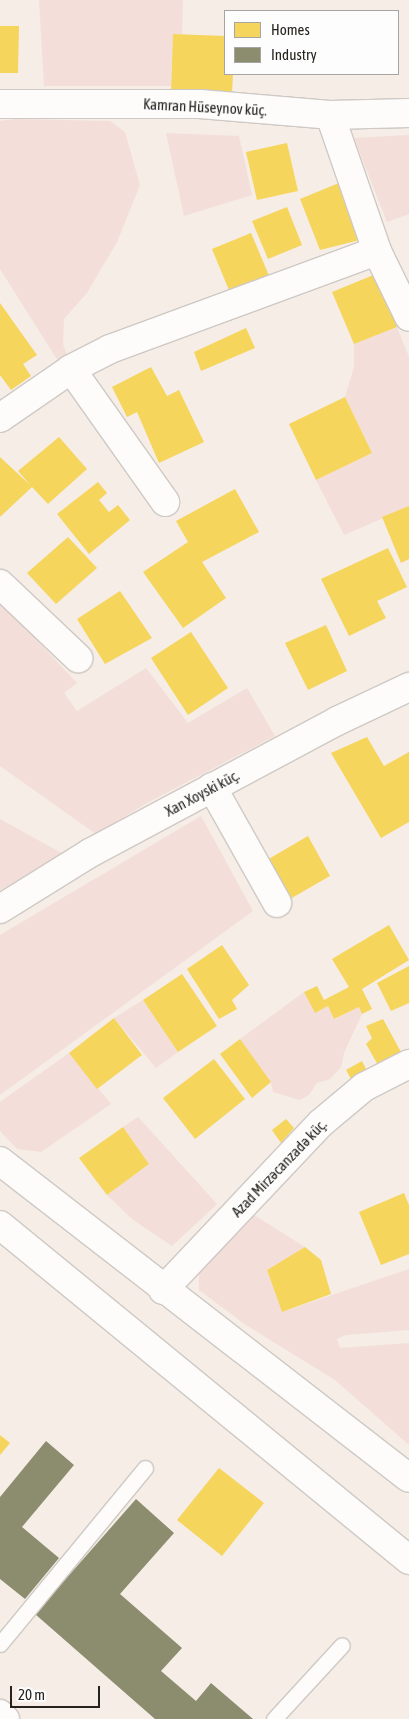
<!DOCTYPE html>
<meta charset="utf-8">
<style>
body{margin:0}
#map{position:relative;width:409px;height:1719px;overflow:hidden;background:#f5ede6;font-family:"Asap Condensed",sans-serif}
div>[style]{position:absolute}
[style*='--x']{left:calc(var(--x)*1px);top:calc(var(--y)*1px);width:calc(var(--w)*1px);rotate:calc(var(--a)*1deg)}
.green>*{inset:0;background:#f3ded9}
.homes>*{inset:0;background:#f6d55c}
.industry>*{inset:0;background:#8c8c6e}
.roads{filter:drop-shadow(1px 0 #cec9c4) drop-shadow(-1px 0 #cec9c4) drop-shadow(0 1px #cec9c4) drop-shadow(0 -1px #cec9c4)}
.service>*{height:15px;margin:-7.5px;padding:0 7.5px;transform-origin:7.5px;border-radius:7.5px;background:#fefcfb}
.minor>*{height:28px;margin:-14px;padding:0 14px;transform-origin:14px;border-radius:14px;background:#fefcfb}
.trunk>*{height:28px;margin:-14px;padding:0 14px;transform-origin:14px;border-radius:14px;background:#fefcfb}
span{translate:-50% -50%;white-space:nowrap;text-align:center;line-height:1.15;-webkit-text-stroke:5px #fdfdfd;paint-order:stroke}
.street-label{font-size:15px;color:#26221d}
.legend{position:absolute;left:224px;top:10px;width:175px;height:65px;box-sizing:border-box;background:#fdfdfd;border:1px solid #a7a5a3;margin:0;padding:6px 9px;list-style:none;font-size:15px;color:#26221d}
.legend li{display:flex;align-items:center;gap:10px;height:25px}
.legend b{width:25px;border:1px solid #a7a5a3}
.scale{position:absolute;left:10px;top:1686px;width:90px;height:22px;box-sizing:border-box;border:2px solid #26221d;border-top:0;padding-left:6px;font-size:15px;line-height:18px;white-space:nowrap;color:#26221d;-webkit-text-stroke:4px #fdfdfd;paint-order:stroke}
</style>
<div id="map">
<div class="green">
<i style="clip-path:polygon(39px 0,183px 0,182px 34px,173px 34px,171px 86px,44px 86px)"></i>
<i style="clip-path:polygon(16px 119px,110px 121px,125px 132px,140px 185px,117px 242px,87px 293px,64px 319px,63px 344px,68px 358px,60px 364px,0 269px,0 121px)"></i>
<i style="clip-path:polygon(166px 133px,239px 136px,252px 195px,184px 216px)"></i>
<i style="clip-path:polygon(409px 135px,409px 214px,387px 222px,354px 138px)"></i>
<i style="clip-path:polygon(397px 327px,409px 357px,409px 507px,344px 535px,316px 480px,372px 453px,345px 397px,354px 367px,354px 344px)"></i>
<i style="clip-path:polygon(0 601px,77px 683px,64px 693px,77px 711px,146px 668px,188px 723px,247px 688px,275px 736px,147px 803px,96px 834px,0 766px)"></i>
<i style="clip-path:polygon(201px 816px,253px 911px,0 1095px,0 935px)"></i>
<i style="clip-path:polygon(0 819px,65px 855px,0 890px)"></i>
<i style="clip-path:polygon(304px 992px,315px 1013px,328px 1006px,335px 1019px,359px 1007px,362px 1014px,344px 1053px,341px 1067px,330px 1079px,317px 1083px,309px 1095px,300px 1100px,273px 1092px,271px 1082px,240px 1039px)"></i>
<i style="clip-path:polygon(143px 1000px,178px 1052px,156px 1068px,114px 1018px)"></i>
<i style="clip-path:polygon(69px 1053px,111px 1104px,41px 1152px,17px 1149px,0 1131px,0 1102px)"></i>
<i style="clip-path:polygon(138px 1117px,217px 1204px,172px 1246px,132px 1219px,107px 1195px,149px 1164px,123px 1127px)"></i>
<i style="clip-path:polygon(251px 1213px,305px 1247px,267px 1270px,282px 1312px,409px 1269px,409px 1330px,346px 1335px,337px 1339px,340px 1348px,409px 1343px,409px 1445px,335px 1380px,246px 1325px,199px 1290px,199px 1271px)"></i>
</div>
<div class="homes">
<i style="clip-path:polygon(0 26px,19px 26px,18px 73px,0 73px)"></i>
<i style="clip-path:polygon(173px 34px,225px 36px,225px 74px,233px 74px,232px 93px,171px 91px)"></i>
<i style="clip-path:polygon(287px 143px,298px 191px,257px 200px,246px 152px)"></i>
<i style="clip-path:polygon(339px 183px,364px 239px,320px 250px,300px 199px)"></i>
<i style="clip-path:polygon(287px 207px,302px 245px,268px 259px,252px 221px)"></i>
<i style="clip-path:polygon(251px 233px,270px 278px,231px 295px,212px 249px)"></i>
<i style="clip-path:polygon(376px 274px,397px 327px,354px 344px,332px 292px)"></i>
<i style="clip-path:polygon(0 303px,37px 355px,23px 364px,31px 376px,11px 390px,0 375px)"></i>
<i style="clip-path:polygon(246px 328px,255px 348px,201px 371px,194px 352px)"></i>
<i style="clip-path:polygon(151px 367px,167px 396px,179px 390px,204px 442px,159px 463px,137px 412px,127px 417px,112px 387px)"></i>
<i style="clip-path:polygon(345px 397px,372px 453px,316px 480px,289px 424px)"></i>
<i style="clip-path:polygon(59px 437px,87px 469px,48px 504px,32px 487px,0 517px,0 457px,30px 485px,18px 471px)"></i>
<i style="clip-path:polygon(98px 482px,107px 493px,99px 500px,109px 512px,118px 505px,130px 520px,89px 554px,57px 514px)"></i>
<i style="clip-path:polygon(235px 489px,259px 532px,202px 562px,226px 598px,183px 628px,143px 572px,188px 542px,176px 521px)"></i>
<i style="clip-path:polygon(409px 506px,409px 559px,401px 563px,382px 517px)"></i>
<i style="clip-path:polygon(68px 537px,97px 568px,56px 604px,27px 573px)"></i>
<i style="clip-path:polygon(388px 548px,407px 587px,377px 601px,386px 618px,349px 636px,321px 579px)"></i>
<i style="clip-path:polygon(120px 591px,152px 638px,105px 664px,77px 619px)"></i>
<i style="clip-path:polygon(326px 625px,347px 671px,308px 690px,285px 643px)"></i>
<i style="clip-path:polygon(191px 632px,228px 688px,188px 715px,151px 658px)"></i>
<i style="clip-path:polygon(367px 737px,384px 766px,409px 752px,409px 822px,381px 838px,331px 753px)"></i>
<i style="clip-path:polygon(308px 836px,330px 876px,290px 899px,267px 860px)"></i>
<i style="clip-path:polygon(389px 925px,409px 960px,362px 989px,372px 1009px,362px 1014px,359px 1007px,334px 1019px,328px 1006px,315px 1013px,304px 992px,317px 986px,324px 1000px,349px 987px,332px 959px)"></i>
<i style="clip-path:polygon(222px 945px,249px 985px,232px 1000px,237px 1009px,219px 1019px,187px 969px)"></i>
<i style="clip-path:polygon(409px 966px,409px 1003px,391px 1011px,377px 983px)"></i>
<i style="clip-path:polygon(182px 974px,217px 1026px,178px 1052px,143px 1000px)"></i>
<i style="clip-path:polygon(114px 1018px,142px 1055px,97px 1089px,69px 1053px)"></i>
<i style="clip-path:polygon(383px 1019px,401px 1052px,378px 1065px,366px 1044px,372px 1038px,366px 1026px)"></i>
<i style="clip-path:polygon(240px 1039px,271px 1082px,252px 1098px,220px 1054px)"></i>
<i style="clip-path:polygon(214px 1059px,245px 1099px,195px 1139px,163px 1098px)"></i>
<i style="clip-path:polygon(362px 1061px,367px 1071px,352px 1081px,346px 1070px)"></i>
<i style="clip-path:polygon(286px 1119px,294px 1128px,281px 1143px,272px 1130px)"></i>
<i style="clip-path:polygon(123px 1127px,149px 1164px,107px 1195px,79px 1158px)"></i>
<i style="clip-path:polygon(404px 1193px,409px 1205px,409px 1254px,381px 1265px,359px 1212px)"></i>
<i style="clip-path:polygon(305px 1247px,321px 1260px,331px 1294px,282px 1312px,267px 1270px)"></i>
<i style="clip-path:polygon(0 1435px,10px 1443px,0 1455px)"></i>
<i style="clip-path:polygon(219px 1468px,264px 1503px,222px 1556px,177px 1520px)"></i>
</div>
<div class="industry">
<i style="clip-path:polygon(46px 1441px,74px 1465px,22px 1527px,59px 1558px,25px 1599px,0 1579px,0 1497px)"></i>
<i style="clip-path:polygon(136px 1499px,174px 1533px,120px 1594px,182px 1648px,161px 1671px,196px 1701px,211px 1683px,253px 1719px,155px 1719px,35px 1614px)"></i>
</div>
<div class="roads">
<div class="service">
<i style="--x:0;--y:1644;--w:228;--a:-50.5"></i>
<i style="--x:274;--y:1719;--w:100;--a:-47.4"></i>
</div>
<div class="minor">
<i style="--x:0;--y:104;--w:200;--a:0"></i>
<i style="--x:200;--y:104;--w:130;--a:4.8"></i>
<i style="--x:330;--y:115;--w:79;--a:-1.5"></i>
<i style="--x:330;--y:115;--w:144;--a:70.9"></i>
<i style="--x:377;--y:251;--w:73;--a:64.1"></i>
<i style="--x:71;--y:369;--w:163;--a:54.7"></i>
<i style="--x:0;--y:418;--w:86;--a:-34.6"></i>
<i style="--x:71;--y:369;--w:44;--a:-27.1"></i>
<i style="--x:110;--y:349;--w:284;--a:-20.2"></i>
<i style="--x:0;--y:584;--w:108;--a:43.5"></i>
<i style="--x:212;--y:787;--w:133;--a:60.7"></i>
<i style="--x:0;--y:909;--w:106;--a:-31.9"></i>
<i style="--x:90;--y:853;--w:280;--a:-28.1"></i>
<i style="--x:337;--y:721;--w:80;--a:-25.3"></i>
<i style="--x:0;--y:1161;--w:517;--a:37.78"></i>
<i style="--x:0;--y:1225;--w:529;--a:39.32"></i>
<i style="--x:163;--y:1290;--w:230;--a:-46.6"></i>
<i style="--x:321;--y:1123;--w:56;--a:-39.9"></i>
<i style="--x:364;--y:1087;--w:51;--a:-27.1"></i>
</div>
<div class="trunk">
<i style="--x:0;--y:1714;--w:7;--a:45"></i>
</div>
</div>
<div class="street-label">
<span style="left:205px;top:107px;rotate:3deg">Kamran Hüseynov küç.</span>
<span style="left:202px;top:793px;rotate:-28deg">Xan Xoyski küç.</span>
<span style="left:279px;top:1168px;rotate:-46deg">Azad Mirzəcanzadə küç.</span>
</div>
<ul class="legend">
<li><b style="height:14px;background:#f6d55c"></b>Homes</li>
<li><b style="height:14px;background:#8c8c6e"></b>Industry</li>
</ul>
<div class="scale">20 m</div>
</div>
